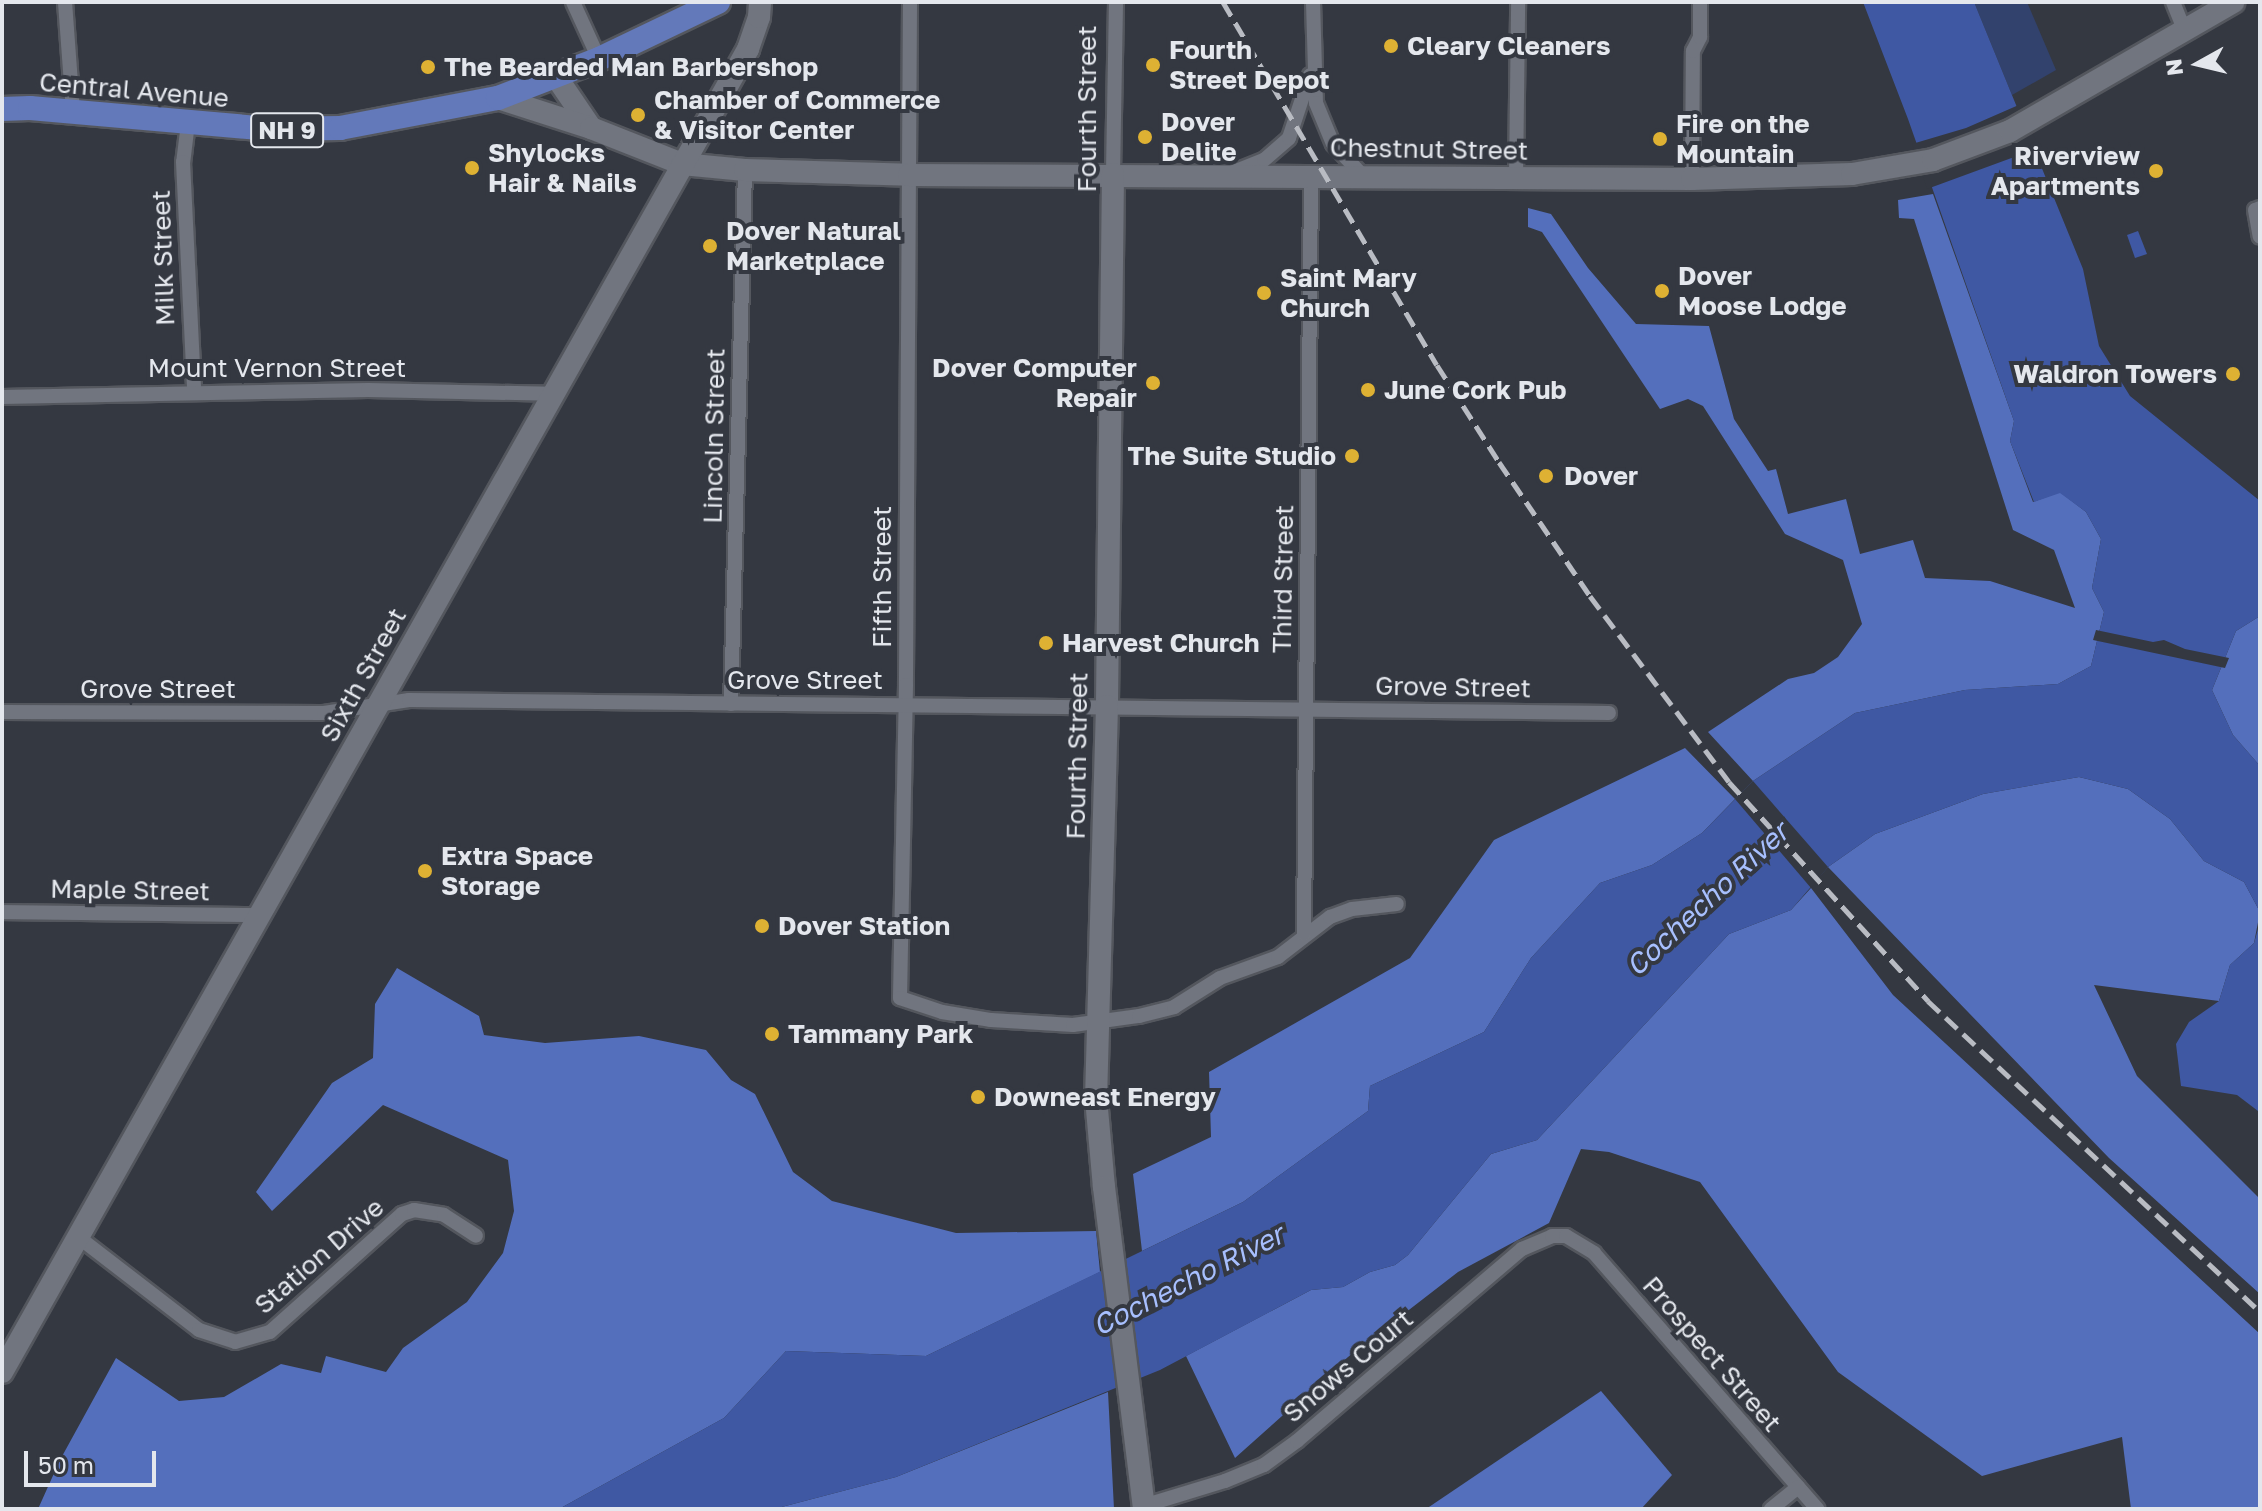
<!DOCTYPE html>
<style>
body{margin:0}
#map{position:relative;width:2262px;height:1511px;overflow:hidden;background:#343841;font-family:"Golos Text",sans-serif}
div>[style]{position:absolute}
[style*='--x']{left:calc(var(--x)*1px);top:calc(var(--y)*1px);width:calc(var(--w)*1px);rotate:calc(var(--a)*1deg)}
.green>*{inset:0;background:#32426d}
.forest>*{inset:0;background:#546fbc}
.water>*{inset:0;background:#3f58a3}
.pier>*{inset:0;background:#343841}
.roads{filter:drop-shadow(2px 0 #54575e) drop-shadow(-2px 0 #54575e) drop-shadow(0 2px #54575e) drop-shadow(0 -2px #54575e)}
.street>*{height:14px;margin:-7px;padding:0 7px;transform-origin:7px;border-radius:7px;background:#71757f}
.secondary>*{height:22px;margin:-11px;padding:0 11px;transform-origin:11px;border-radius:11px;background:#71757f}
.primary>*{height:24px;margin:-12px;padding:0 12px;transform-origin:12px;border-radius:12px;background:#6379ba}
.rail>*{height:5px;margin-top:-2.5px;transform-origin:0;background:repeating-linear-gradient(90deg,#b9bcc3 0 16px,transparent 0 24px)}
.dots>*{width:22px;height:22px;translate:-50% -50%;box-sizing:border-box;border:4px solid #343841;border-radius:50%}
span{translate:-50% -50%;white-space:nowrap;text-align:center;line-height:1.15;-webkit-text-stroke:8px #343841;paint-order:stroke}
.shield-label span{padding:2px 6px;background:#343841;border:2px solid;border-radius:6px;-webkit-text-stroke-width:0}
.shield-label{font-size:24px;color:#e4e7ed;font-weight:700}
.poi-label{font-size:26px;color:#e4e7ed;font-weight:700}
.left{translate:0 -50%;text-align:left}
.right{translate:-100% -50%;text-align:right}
.street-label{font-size:26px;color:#e4e7ed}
.water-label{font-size:28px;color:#a7bffe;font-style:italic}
.frame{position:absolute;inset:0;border:4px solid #e4e7ed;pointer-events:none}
.north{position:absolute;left:2158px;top:24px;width:80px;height:80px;-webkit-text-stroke:6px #343841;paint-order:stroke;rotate:262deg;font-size:22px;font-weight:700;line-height:32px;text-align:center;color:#e4e7ed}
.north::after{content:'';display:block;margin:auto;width:28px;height:36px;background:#e4e7ed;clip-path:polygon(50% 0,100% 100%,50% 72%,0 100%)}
.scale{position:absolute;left:24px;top:1451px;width:132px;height:36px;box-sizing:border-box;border:4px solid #e4e7ed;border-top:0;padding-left:10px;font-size:24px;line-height:28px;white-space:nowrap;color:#e4e7ed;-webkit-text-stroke:6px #343841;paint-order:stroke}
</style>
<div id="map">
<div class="green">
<i style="clip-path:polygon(1974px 2px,2027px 2px,2056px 70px,2012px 95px)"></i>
</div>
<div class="forest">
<i style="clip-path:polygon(1933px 194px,2014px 421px,2010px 441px,2033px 502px,2060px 492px,2086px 512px,2101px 539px,2092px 588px,2104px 612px,2091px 666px,2058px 684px,1965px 690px,1855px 713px,1753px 781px,1708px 732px,1788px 679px,1814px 673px,1838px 657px,1862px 624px,1843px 560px,1785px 534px,1703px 406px,1688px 399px,1660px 409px,1542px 232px,1528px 227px,1528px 208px,1551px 214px,1588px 268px,1636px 324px,1709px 326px,1734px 419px,1768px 471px,1776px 469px,1788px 514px,1846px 499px,1860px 554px,1913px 540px,1925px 578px,1990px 581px,2075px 608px,2054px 550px,2013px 530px,1914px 219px,1899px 218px,1898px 200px)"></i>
<i style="clip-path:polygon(2260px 616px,2260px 766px,2233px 735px,2212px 690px,2236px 631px)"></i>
<i style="clip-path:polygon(1685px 748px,1735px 799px,1702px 833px,1652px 865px,1600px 883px,1531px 958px,1484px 1032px,1370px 1086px,1368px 1111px,1243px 1202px,1142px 1251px,1133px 1174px,1211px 1137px,1209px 1072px,1410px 958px,1494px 840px)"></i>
<i style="clip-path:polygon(2079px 777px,2128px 789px,2170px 819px,2204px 861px,2244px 882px,2260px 912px,2254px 943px,2230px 965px,2219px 1001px,2094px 985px,2137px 1076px,2260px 1199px,2260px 1294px,2109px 1158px,1828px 867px,1875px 834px,1983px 794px)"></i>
<i style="clip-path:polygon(1811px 888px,1893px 995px,2260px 1334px,2260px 1509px,2131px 1509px,2122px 1437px,1982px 1476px,1838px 1372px,1700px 1182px,1609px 1152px,1581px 1149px,1549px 1223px,1458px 1272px,1348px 1357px,1235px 1458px,1186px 1356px,1311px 1290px,1343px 1287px,1370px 1272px,1395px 1265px,1408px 1255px,1491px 1154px,1537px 1140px,1729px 934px,1791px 910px)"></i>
<i style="clip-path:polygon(397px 968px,479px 1016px,484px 1035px,545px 1043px,639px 1036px,706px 1050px,731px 1080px,755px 1094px,793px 1172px,832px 1201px,956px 1233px,1096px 1231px,1100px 1272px,926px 1356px,786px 1351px,724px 1418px,559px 1509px,38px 1509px,60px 1460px,116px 1358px,179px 1401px,224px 1397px,281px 1364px,321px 1373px,326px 1356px,386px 1372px,403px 1348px,467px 1302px,503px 1253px,514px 1211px,508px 1160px,383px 1105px,272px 1211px,256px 1192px,332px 1083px,373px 1058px,375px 1004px)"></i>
<i style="clip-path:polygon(1601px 1391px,1672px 1475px,1641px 1509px,1426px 1509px)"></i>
<i style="clip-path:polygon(1108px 1392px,1114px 1509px,774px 1509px,896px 1477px)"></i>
</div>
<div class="water">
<i style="clip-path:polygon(1863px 2px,1974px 2px,2083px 269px,2099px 346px,2130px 396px,2260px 501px,2260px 616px,2236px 631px,2212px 690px,2233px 735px,2260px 766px,2260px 912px,2244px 882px,2204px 861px,2170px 819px,2128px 789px,2079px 777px,1983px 794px,1875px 834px,1828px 867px,1791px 910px,1729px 934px,1537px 1140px,1491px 1154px,1408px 1255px,1395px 1265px,1370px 1272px,1343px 1287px,1311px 1290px,1160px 1370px,896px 1477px,774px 1509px,559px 1509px,724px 1418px,786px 1351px,926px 1356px,1243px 1202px,1368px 1111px,1370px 1086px,1484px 1032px,1531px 958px,1600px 883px,1652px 865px,1702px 833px,1753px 781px,1855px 713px,1965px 690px,2058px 684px,2091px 666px,2104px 612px,2092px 588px,2101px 539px,2086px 512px,2060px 493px,2034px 502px,2010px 441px,2014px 421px,1908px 119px)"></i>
<i style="clip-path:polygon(2138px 231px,2147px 254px,2135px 258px,2127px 235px)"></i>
<i style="clip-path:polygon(2260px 922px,2260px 1136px,2258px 1111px,2237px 1095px,2181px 1086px,2176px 1044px,2189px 1022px,2219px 1001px,2230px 965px,2254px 943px)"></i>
</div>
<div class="pier">
<i style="clip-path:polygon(2021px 104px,2039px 148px,1927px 189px,1912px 144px,1966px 128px)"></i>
<i style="clip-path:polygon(2096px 630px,2153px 642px,2164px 640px,2185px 649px,2229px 658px,2225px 668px,2093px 640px)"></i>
<i style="clip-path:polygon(1753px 781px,1828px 867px,1811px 888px,1735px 799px)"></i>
</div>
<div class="roads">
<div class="street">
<i style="--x:65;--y:2;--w:110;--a:85.8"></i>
<i style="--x:573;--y:2;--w:63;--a:65.5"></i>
<i style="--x:910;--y:2;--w:683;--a:90.34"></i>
<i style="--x:906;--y:685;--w:313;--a:91.1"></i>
<i style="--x:900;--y:998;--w:44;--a:18.4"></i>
<i style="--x:942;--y:1012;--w:50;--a:9.3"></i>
<i style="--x:991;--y:1020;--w:82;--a:3.5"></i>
<i style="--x:1073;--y:1025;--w:67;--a:-7.8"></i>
<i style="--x:1139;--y:1016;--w:36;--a:-14"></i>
<i style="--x:1174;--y:1007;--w:54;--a:-32.2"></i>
<i style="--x:1220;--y:978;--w:62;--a:-19.9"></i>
<i style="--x:1278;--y:957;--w:66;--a:-37.6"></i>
<i style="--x:1330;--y:917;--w:23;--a:-20"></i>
<i style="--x:1352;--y:909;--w:45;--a:-6.3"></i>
<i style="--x:1313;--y:2;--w:101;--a:88.3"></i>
<i style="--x:1316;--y:103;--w:44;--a:67.5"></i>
<i style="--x:1333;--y:144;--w:44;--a:46.8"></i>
<i style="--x:2173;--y:2;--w:31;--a:68"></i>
<i style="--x:188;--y:123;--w:39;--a:97"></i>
<i style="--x:183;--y:162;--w:229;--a:87.2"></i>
<i style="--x:1231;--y:173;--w:35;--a:-22"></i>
<i style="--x:1264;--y:160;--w:33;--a:-41"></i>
<i style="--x:1289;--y:138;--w:66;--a:-71.6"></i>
<i style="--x:1113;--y:174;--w:172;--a:-89"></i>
<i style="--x:1516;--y:178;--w:176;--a:-89.3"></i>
<i style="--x:1692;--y:179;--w:128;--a:-89.6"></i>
<i style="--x:1693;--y:51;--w:16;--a:-63"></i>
<i style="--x:1700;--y:37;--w:35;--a:-90"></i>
<i style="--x:2260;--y:208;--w:5;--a:158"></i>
<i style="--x:2255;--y:210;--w:27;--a:80"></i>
<i style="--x:2;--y:397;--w:366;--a:-1.1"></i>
<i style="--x:368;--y:390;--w:184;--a:1.2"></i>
<i style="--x:731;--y:704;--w:534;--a:-88.5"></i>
<i style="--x:2;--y:712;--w:322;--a:0.2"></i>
<i style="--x:324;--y:713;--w:86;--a:-8.7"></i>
<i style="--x:409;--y:700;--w:1200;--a:0.62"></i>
<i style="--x:2;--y:912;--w:256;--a:0.7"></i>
<i style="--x:1304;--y:934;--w:758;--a:-89.47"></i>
<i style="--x:77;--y:1236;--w:154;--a:37.6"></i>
<i style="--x:199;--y:1330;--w:38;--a:18"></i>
<i style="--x:235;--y:1342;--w:36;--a:-16"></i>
<i style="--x:270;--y:1332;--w:177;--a:-41.8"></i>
<i style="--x:402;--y:1214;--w:13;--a:-18"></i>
<i style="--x:414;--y:1210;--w:30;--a:9"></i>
<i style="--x:444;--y:1215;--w:38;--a:33"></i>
<i style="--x:1143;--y:1506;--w:86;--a:-17"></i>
<i style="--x:1225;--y:1481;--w:42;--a:-22.3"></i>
<i style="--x:1264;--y:1465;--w:41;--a:-36"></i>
<i style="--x:1297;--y:1441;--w:296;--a:-40.5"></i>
<i style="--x:1522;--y:1249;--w:33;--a:-23"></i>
<i style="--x:1552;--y:1236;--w:14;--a:0"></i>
<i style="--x:1566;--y:1236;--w:33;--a:31"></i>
<i style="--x:1594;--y:1253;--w:340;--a:48.9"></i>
<i style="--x:1771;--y:1509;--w:35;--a:-39"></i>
</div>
<div class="secondary">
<i style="--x:557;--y:78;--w:60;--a:55.8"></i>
<i style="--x:498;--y:98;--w:98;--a:17.9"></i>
<i style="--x:591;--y:128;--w:98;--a:21.6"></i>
<i style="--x:682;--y:164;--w:63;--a:5.4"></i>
<i style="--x:745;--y:170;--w:164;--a:1.7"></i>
<i style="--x:909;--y:175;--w:783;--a:0.29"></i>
<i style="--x:1692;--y:179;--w:160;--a:-1.8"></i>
<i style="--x:1852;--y:174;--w:82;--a:-9.8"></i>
<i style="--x:1933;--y:160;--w:82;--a:-20.6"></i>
<i style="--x:2010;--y:131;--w:258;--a:-30"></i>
<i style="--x:1113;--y:174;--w:532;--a:90.65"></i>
<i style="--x:1107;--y:706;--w:392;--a:91.6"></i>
<i style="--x:1096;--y:1098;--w:89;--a:84.9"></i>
<i style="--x:1104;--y:1187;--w:324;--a:82.9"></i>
<i style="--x:2;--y:1372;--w:1519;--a:-60.58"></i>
<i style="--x:748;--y:49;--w:34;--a:-71"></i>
<i style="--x:759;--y:17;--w:15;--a:-86"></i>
</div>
<div class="primary">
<i style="--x:2;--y:109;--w:28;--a:-2"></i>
<i style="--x:30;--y:108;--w:242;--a:5"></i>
<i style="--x:271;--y:129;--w:69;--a:-0.8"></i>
<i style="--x:340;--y:128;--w:161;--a:-10.8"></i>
<i style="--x:498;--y:98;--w:108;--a:-21.1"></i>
<i style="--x:599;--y:59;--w:132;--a:-25.6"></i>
</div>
</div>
<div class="rail">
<i style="--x:1223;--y:2;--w:421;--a:59.5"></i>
<i style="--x:1437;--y:365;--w:115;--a:57.4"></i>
<i style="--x:1499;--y:462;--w:162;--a:55.8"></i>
<i style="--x:1590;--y:596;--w:232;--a:53.2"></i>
<i style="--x:1729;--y:782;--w:296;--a:47.7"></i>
<i style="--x:1928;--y:1001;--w:455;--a:43.1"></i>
</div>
<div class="dots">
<i style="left:1391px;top:46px;background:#deb133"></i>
<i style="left:1153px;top:65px;background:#deb133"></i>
<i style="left:428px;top:67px;background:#deb133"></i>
<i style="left:638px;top:115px;background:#deb133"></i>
<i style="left:1145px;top:137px;background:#deb133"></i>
<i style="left:1660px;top:139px;background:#deb133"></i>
<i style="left:472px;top:168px;background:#deb133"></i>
<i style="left:2156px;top:171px;background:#deb133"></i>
<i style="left:710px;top:246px;background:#deb133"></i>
<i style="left:1662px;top:291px;background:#deb133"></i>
<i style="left:1264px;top:293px;background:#deb133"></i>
<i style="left:2233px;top:374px;background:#deb133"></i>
<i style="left:1153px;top:383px;background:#deb133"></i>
<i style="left:1368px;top:390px;background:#deb133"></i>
<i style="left:1352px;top:456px;background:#deb133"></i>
<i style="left:1546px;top:476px;background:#deb133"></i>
<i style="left:1046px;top:643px;background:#deb133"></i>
<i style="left:425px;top:871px;background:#deb133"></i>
<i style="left:762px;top:926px;background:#deb133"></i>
<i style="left:772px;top:1034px;background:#deb133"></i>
<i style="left:978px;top:1097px;background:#deb133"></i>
</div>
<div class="shield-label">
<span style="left:287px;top:130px">NH 9</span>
</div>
<div class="poi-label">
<span class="left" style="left:1407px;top:46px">Cleary Cleaners</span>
<span class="left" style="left:1169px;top:65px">Fourth<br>Street Depot</span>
<span class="left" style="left:444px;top:67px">The Bearded Man Barbershop</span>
<span class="left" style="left:654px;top:115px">Chamber of Commerce<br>&amp; Visitor Center</span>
<span class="left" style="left:1161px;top:137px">Dover<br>Delite</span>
<span class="left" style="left:1676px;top:139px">Fire on the<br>Mountain</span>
<span class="left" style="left:488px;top:168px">Shylocks<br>Hair &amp; Nails</span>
<span class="right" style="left:2140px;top:171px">Riverview<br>Apartments</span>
<span class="left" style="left:726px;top:246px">Dover Natural<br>Marketplace</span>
<span class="left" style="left:1678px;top:291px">Dover<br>Moose Lodge</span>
<span class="left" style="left:1280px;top:293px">Saint Mary<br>Church</span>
<span class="right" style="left:1137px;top:383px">Dover Computer<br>Repair</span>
<span class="right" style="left:2217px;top:374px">Waldron Towers</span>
<span class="left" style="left:1384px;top:390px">June Cork Pub</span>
<span class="right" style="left:1336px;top:456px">The Suite Studio</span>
<span class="left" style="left:1564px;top:476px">Dover</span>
<span class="left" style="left:1062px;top:643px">Harvest Church</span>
<span class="left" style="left:441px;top:871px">Extra Space<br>Storage</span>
<span class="left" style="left:778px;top:926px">Dover Station</span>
<span class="left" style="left:788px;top:1034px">Tammany Park</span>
<span class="left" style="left:994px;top:1097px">Downeast Energy</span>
</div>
<div class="street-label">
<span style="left:134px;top:90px;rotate:5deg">Central Avenue</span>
<span style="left:1087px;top:109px;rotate:-90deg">Fourth Street</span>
<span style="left:1429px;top:149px;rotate:1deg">Chestnut Street</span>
<span style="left:163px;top:258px;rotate:-92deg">Milk Street</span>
<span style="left:277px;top:368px">Mount Vernon Street</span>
<span style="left:714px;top:436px;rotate:-89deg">Lincoln Street</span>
<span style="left:882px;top:577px;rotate:-90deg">Fifth Street</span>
<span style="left:1283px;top:579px;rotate:-89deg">Third Street</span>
<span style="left:363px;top:675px;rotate:-61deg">Sixth Street</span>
<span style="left:805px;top:680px">Grove Street</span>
<span style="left:1453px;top:687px;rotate:1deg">Grove Street</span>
<span style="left:158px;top:689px">Grove Street</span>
<span style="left:1077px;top:756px;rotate:-89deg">Fourth Street</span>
<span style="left:130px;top:890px;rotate:1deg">Maple Street</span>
<span style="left:319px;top:1256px;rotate:-41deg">Station Drive</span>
<span style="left:1712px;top:1354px;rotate:49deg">Prospect Street</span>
<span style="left:1348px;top:1366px;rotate:-40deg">Snows Court</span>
</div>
<div class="water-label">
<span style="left:1707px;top:899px;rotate:-43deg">Cochecho River</span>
<span style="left:1188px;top:1280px;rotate:-27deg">Cochecho River</span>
</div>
<div class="frame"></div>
<div class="north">N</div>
<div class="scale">50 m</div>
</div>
